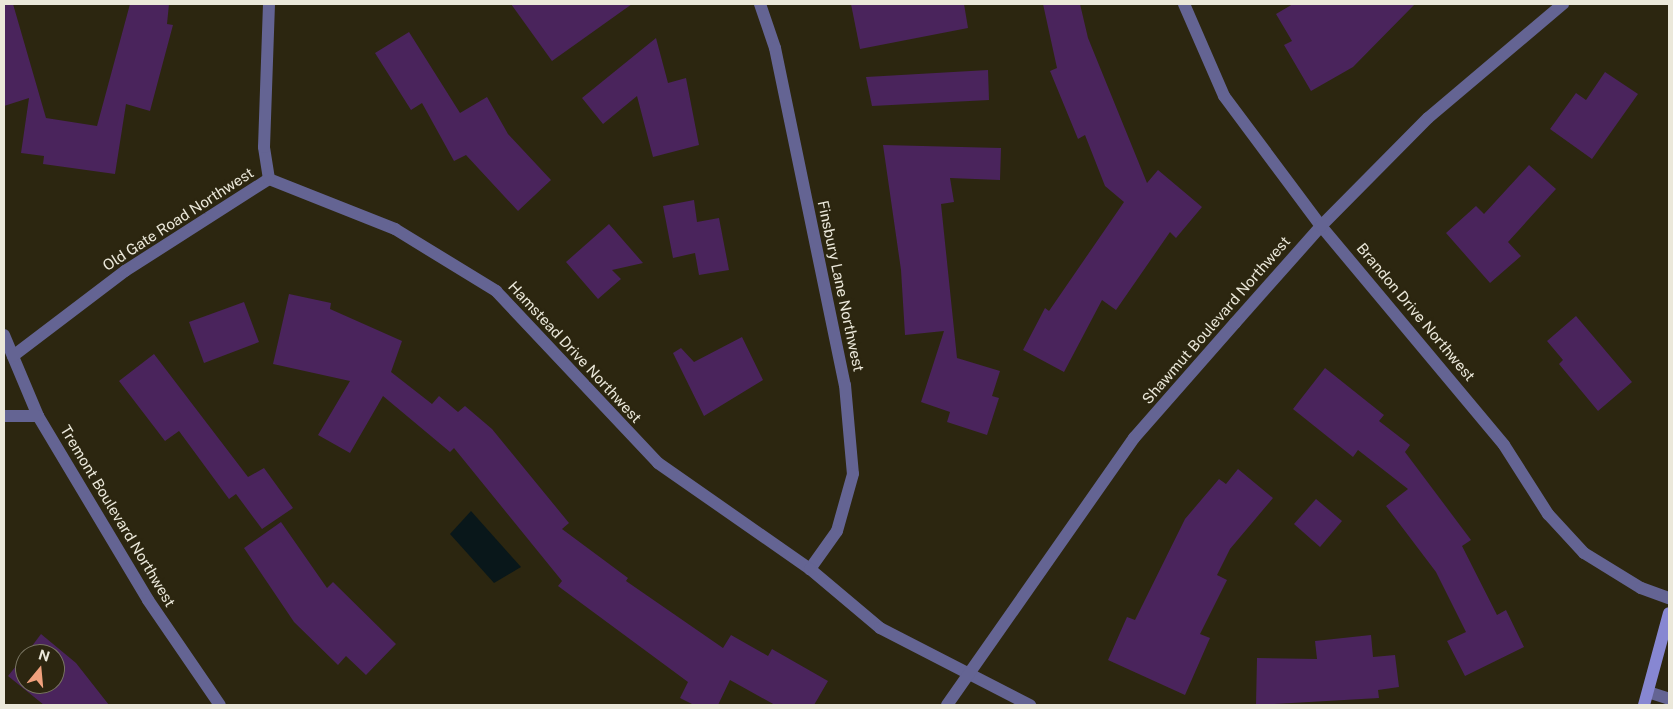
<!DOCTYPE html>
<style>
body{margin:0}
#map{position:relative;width:1673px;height:709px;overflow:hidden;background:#2c2610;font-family:"Public Sans",sans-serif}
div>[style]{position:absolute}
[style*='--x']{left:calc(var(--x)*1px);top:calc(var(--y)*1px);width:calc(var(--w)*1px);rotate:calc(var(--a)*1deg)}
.water>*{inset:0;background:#09171a}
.building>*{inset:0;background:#4a245c}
.street>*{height:12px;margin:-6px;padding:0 6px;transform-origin:6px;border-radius:6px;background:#646493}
.secondary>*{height:12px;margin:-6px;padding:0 6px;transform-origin:6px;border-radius:6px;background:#8787d2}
span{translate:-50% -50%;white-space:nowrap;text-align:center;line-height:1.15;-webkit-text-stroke:4.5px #2c2610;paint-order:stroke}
.street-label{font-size:15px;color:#ebe8da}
.frame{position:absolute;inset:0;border:5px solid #ebe8da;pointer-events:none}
.north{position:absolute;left:15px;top:644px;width:50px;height:50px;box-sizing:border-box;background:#2c2610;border:1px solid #787461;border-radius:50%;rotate:17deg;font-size:14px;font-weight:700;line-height:20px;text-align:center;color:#ebe8da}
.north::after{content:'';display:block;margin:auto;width:18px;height:22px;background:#f1a17d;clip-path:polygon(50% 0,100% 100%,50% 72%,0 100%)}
</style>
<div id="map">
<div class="water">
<i style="clip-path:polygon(471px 511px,521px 567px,494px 583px,450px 534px)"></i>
</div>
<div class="building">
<i style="clip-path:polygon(4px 4px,13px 4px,46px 118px,97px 126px,130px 4px,169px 4px,167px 24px,173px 25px,150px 111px,126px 104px,115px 174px,43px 164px,44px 156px,21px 153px,29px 98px,4px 106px)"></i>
<i style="clip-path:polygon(511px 4px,632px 4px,552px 61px)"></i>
<i style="clip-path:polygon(851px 4px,964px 4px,968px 28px,860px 49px)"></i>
<i style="clip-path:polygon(1043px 4px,1080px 4px,1088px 38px,1147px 183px,1158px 170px,1202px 207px,1176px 238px,1170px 232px,1116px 310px,1102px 300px,1064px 372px,1023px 350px,1045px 308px,1049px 311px,1124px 202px,1105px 186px,1085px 135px,1078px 139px,1050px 71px,1057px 68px)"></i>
<i style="clip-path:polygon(1293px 4px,1415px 4px,1353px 67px,1311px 91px,1284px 45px,1292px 41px,1276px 14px)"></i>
<i style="clip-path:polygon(409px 32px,460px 113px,487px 97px,508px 134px,551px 180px,518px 211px,466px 155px,454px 161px,422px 103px,411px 110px,375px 53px)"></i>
<i style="clip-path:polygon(656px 38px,668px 83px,686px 78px,699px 145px,653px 157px,637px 96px,603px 124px,582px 98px)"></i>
<i style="clip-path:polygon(988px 70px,989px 100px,872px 106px,866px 77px)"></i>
<i style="clip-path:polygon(1605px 72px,1638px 94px,1592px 159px,1550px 129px,1576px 93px,1586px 100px)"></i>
<i style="clip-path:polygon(883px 145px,1001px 148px,1000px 180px,950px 178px,954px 202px,941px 204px,957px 358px,1000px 371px,992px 396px,999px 398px,987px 435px,947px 422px,950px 412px,921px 402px,944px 331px,905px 335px,901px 270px)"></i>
<i style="clip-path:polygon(1529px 165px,1556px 189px,1508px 242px,1521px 256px,1490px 283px,1446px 233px,1476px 206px,1484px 214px)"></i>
<i style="clip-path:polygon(694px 200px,697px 222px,719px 218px,729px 270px,699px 275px,695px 253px,673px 258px,663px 206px)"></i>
<i style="clip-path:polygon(609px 224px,643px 263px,612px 270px,621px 279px,598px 299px,566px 262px)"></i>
<i style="clip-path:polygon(289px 294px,331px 303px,330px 309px,402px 341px,391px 372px,432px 404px,439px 396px,458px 412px,465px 406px,492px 429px,569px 523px,562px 529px,628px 578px,626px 581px,723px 648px,731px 635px,768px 656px,772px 649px,828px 681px,814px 705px,775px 705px,730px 680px,718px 705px,694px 705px,680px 698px,688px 682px,558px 586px,562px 581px,454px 448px,450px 452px,383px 396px,350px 453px,318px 435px,350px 381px,273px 364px)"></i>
<i style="clip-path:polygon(244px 302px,259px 342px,204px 363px,189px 322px)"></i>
<i style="clip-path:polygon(1576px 316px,1632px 382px,1598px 411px,1559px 364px,1563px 360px,1547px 341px)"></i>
<i style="clip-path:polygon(742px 337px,763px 380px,704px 416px,673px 353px,681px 348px,694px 362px)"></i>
<i style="clip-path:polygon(154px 354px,248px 477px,264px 468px,293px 508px,262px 529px,236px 494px,229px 499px,179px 431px,165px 441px,119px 381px)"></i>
<i style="clip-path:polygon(1325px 368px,1384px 415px,1379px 421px,1410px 445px,1405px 452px,1471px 540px,1462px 546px,1497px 615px,1506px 610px,1524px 647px,1465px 676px,1447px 641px,1466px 632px,1436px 572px,1386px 506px,1408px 489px,1358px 450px,1353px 457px,1293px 409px)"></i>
<i style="clip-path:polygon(1238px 469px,1273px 498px,1230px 549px,1217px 575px,1227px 580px,1200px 634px,1210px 638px,1185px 695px,1108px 660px,1127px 617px,1135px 620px,1185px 519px,1219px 479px,1226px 484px)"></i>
<i style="clip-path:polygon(1316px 499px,1342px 521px,1320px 547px,1294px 524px)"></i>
<i style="clip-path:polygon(281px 522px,327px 588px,333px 582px,396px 644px,366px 675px,346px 656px,338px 665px,294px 622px,244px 548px)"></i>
<i style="clip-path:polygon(41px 634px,76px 663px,109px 705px,44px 705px,8px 676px,25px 655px,25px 684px,55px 684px,55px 654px,26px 654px)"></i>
<i style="clip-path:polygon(1371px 635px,1373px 657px,1395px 655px,1399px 687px,1378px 690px,1379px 698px,1256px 705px,1257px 658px,1317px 659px,1315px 641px)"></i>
</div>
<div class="street">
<i style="--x:760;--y:4;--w:46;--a:71.2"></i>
<i style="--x:775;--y:48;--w:344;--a:78.3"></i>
<i style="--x:845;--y:385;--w:89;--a:84.9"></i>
<i style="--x:853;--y:474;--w:59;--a:105.7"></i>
<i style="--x:837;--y:531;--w:47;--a:125.4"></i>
<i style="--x:1184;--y:4;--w:100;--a:66.5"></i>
<i style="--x:1224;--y:96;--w:162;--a:53.3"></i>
<i style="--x:1321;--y:226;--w:285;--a:50.1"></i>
<i style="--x:1504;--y:445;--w:82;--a:57.5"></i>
<i style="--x:1548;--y:514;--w:53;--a:47.3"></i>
<i style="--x:1584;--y:553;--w:67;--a:31.6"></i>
<i style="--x:1641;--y:588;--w:30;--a:20"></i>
<i style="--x:269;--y:179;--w:136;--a:21.6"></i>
<i style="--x:395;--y:229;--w:119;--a:31.5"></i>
<i style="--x:496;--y:291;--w:236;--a:46.7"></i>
<i style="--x:658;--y:463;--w:185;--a:34.9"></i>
<i style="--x:810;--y:569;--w:92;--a:40.1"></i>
<i style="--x:880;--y:628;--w:169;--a:27.2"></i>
<i style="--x:4;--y:335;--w:88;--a:67.2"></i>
<i style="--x:38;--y:416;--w:214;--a:59.1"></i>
<i style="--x:148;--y:600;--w:127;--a:55.6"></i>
<i style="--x:13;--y:356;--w:141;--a:-37.2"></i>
<i style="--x:125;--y:271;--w:171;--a:-32.6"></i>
<i style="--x:269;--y:179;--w:32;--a:-99"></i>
<i style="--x:264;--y:147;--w:143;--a:-88"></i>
<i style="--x:4;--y:416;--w:34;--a:0"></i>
<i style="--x:1648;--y:692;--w:22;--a:18"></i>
<i style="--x:947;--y:705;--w:326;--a:-55"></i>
<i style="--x:1134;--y:438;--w:153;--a:-48.7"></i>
<i style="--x:1235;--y:323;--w:130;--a:-48.4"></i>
<i style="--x:1321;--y:226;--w:152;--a:-45.3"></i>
<i style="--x:1428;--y:118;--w:177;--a:-40.2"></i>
</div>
<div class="secondary">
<i style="--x:1644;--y:705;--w:95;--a:-74.8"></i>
</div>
<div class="street-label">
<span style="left:178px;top:219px;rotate:-33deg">Old Gate Road Northwest</span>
<span style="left:841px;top:286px;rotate:78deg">Finsbury Lane Northwest</span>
<span style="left:1416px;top:312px;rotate:50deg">Brandon Drive Northwest</span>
<span style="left:1216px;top:320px;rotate:-49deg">Shawmut Boulevard Northwest</span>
<span style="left:575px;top:352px;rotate:47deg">Hamstead Drive Northwest</span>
<span style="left:118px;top:516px;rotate:59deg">Tremont Boulevard Northwest</span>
</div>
<div class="frame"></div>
<div class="north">N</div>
</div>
